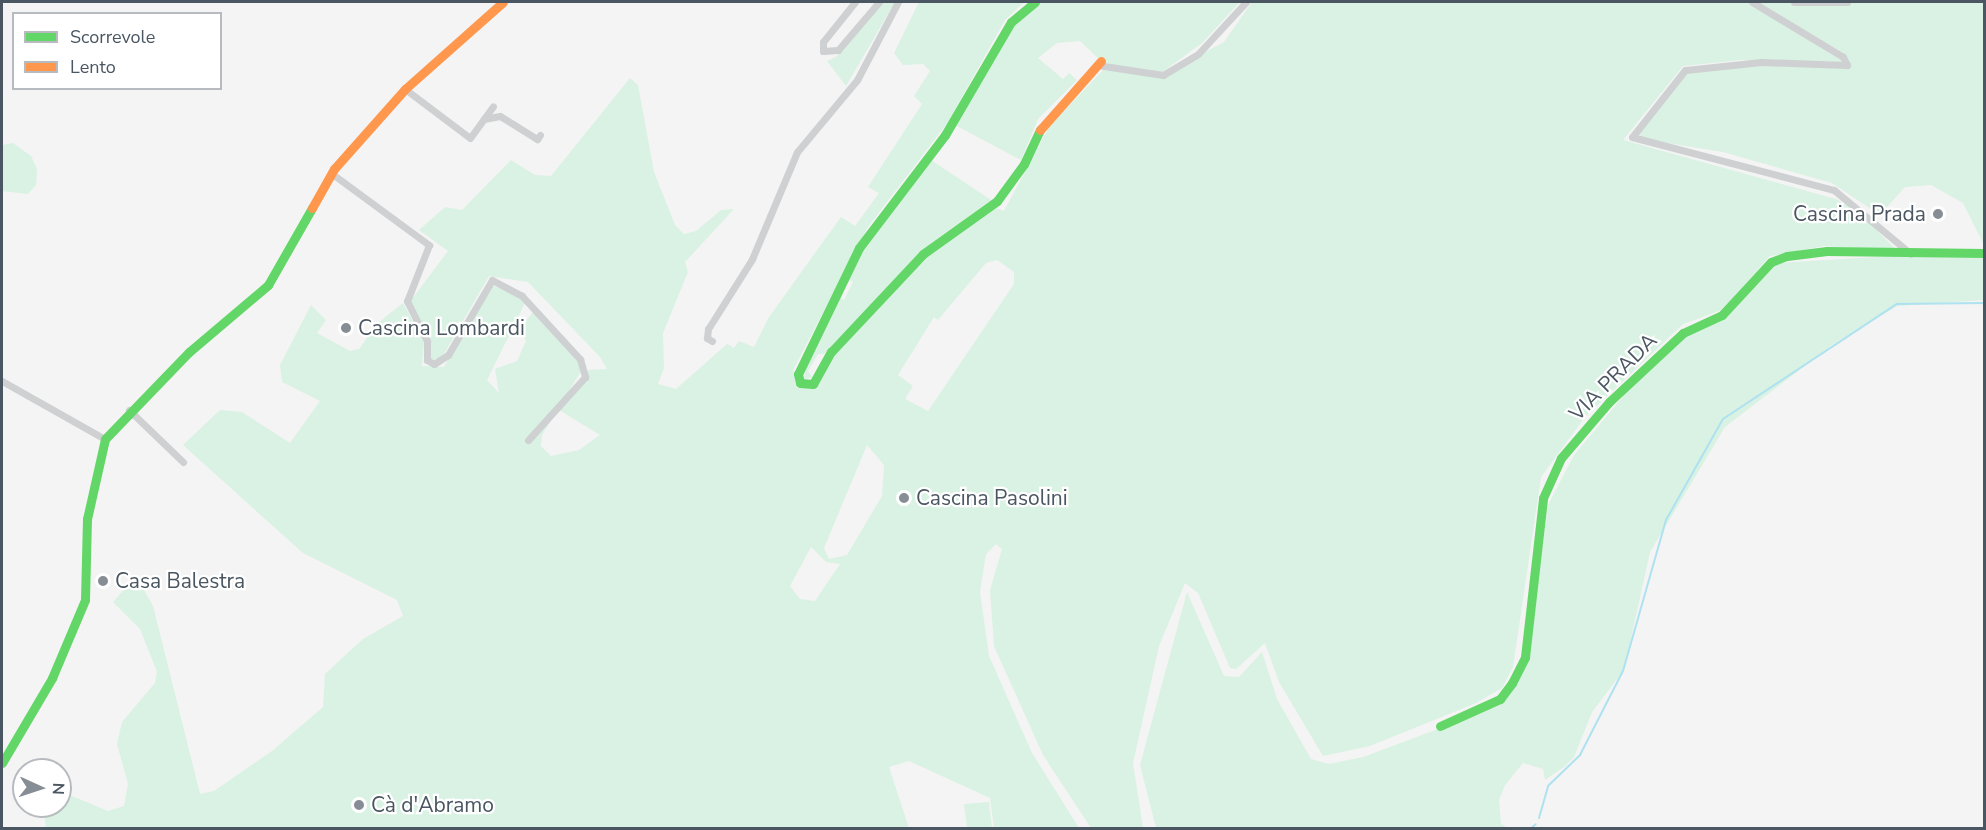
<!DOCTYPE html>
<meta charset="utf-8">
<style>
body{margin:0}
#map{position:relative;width:1986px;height:830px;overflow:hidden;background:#f4f4f4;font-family:"Nunito Sans",sans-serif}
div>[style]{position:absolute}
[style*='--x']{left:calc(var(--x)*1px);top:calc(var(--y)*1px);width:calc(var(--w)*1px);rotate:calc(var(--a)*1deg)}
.green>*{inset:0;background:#d9f2e3}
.stream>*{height:2px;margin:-1px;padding:0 1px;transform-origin:1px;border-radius:1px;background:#aee2f0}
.street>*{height:7px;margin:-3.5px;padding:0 3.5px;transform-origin:3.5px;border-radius:3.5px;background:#ced0d2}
.fast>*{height:9px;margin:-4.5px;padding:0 4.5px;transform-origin:4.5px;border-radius:4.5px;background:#63d668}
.slow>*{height:9px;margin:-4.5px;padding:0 4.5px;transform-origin:4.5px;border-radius:4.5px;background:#ff974d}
.dots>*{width:16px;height:16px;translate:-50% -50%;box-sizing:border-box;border:3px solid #fff;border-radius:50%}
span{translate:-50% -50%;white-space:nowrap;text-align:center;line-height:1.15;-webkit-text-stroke:4.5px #fff;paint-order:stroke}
.poi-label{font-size:21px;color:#4a5661}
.right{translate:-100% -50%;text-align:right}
.left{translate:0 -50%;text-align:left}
.street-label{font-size:21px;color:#4a5661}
.frame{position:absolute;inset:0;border:3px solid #4a5661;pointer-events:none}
.legend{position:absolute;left:12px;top:12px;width:210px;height:78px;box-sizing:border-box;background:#fff;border:2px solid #b7bbc0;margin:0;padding:8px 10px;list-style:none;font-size:18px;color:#4a5661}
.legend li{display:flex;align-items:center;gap:12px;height:30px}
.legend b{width:30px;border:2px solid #b7bbc0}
.north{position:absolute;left:12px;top:758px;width:60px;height:60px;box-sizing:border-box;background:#fff;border:2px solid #b7bbc0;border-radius:50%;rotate:93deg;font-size:16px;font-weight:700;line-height:24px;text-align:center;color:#4a5661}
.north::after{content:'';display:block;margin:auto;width:21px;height:27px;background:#868d94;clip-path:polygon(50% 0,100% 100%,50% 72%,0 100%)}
</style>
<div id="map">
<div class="green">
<i style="clip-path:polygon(882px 2px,895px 2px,846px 86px,827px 61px,836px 57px)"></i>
<i style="clip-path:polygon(evenodd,919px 2px,1024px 2px,1005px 20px,948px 122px,868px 227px,793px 370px,797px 388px,813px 387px,836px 349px,933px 252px,996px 208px,1004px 211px,1049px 127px,1103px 70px,1160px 76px,1224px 42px,1252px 2px,1746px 2px,1844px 62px,1741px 60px,1683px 66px,1623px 140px,1836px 199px,1861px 214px,1897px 251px,1824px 246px,1770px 256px,1722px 310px,1683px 324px,1585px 417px,1541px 477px,1513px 667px,1502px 688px,1476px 703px,1370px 746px,1323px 756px,1279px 682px,1265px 643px,1236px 669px,1230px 668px,1198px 593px,1185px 583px,1159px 646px,1133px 763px,1143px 828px,1091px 828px,1043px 755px,994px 646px,990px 590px,1002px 549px,996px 544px,986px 554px,980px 592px,989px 656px,1032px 753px,1079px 828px,994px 828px,990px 798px,909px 761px,889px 767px,909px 828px,46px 828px,43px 806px,60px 806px,60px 791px,108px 811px,124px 806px,128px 784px,117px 744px,122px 722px,155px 683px,157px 672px,140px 629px,113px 602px,128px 585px,143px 588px,153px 606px,200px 794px,214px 791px,272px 751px,323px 707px,325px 674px,363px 639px,403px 616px,397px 600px,303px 553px,183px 445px,220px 410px,242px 412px,290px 443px,320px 401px,282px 382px,280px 365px,311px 305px,326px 320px,317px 333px,350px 351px,359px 349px,379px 322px,403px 303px,424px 341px,422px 366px,444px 367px,489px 285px,511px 291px,525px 303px,487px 380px,499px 393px,495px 369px,517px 361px,526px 341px,520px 329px,533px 312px,583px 368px,542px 435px,541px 446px,551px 456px,579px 450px,600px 435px,559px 410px,588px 370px,607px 369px,600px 357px,528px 282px,489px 276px,441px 359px,431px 360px,428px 339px,409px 303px,448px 251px,419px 230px,445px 207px,462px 210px,511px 160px,535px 175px,551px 176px,630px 78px,638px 85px,654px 172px,675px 225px,684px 234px,696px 231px,721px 210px,734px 209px,685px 262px,688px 272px,663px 333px,664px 368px,658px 384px,676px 389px,727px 344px,734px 348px,739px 341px,754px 347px,769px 317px,841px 217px,855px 226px,879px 193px,868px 187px,922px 104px,914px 96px,930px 71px,923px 64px,903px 65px,894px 53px,919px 2px,997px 260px,1014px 272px,1014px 284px,928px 411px,905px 399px,913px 386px,898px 375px,934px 317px,938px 320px,986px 263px,997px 260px,919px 2px,867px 445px,884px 465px,882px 496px,847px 555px,829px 559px,824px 548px,867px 445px,919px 2px,811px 547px,826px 562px,840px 564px,815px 601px,800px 599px,790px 586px,811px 547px)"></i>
<i style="clip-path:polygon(1040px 2px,1240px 2px,1202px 43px,1161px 73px,1103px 63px,1080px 41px,1057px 43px,1038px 58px,1063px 79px,1069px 73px,1077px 80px,1038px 119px,1021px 160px,955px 125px,1012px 24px)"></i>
<i style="clip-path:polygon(1756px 2px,1984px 2px,1984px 245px,1963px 203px,1931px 185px,1905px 187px,1880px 215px,1832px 183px,1723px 152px,1642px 139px,1638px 130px,1689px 71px,1774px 64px,1849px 67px,1842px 52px)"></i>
<i style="clip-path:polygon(13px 143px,31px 156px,37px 169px,36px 185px,28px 194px,2px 191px,2px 145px)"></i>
<i style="clip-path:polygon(931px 160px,991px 200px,931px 243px,824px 354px,818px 354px,808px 371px,812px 377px,804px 380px,806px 366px,839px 297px,844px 300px,853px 282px,848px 279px,862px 249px)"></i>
<i style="clip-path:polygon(1923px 254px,1984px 255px,1984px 300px,1897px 306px,1832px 345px,1725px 427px,1650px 552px,1624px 670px,1592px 712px,1574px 757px,1564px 767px,1545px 780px,1543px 769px,1523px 763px,1505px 785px,1499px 800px,1501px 824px,1508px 828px,1156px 828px,1140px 765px,1187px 592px,1224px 676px,1239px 677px,1262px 652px,1277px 699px,1311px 759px,1329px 764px,1363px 757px,1481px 713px,1506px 699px,1529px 652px,1548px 505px,1574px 455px,1625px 394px,1687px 334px,1735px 307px,1777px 263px)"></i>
<i style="clip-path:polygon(989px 802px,992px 828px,967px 828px,964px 804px)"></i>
</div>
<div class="stream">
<i style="--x:1539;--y:818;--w:33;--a:-74"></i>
<i style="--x:1548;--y:786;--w:45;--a:-44.1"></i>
<i style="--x:1580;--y:755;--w:94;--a:-62.9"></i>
<i style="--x:1623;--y:671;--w:157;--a:-74.1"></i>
<i style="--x:1666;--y:520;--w:116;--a:-60.6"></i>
<i style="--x:1723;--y:419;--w:209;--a:-33.5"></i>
<i style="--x:1897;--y:304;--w:87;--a:-0.7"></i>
<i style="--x:1531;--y:828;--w:6;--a:-39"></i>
</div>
<div class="street">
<i style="--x:855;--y:2;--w:51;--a:128.7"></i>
<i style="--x:823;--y:42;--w:9;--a:90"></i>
<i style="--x:823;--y:51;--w:15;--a:-4"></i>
<i style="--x:838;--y:50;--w:63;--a:-49.5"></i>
<i style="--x:1752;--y:2;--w:106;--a:31.1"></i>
<i style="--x:1843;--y:57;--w:9;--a:63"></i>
<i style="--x:1847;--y:65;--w:86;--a:-178"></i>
<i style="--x:1761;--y:62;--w:76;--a:174"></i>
<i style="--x:1685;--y:70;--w:85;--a:128.3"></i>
<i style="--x:1632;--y:137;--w:209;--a:14.7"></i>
<i style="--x:1834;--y:190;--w:100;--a:39.7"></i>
<i style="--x:1794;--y:2;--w:53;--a:0"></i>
<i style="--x:1097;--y:65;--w:67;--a:8.6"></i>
<i style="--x:1163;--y:75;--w:41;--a:-31"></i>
<i style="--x:1198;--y:54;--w:71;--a:-47.3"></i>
<i style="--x:405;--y:89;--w:81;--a:37"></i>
<i style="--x:470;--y:138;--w:39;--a:-54"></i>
<i style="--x:484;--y:119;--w:16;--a:-11"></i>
<i style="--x:500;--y:116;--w:44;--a:31.9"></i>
<i style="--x:537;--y:139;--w:5;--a:-53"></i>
<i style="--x:331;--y:173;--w:122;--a:36.3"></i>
<i style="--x:429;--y:245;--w:60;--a:111.4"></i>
<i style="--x:407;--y:301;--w:45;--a:63.4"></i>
<i style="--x:427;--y:341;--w:19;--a:90"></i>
<i style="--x:427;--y:360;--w:8;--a:30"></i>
<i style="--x:434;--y:364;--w:17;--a:-33"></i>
<i style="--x:448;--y:355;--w:87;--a:-59.6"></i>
<i style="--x:492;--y:280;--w:34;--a:28"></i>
<i style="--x:522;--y:296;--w:86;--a:47.4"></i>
<i style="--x:580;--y:359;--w:19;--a:74"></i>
<i style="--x:585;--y:377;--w:85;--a:132.1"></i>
<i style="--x:712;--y:341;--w:6;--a:-149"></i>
<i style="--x:707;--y:338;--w:9;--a:-84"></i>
<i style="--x:708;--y:329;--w:83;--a:-57.8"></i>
<i style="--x:752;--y:259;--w:116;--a:-67.2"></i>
<i style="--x:797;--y:152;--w:94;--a:-50.2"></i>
<i style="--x:857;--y:80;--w:88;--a:-62.3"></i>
<i style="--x:2;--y:381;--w:118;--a:29.4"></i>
<i style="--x:129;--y:410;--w:75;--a:43.9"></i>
</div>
<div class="fast">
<i style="--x:1035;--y:2;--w:31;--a:140"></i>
<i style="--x:1011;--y:22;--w:131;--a:120.3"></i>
<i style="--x:945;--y:135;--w:142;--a:127.3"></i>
<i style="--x:859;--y:248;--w:140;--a:115.8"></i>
<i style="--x:798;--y:374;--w:9;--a:77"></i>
<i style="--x:800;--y:383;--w:13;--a:4"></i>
<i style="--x:813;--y:384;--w:37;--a:-61"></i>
<i style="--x:831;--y:352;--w:134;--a:-46.8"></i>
<i style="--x:923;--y:254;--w:91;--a:-35.6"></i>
<i style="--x:997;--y:201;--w:46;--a:-53.9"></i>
<i style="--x:1024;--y:164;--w:38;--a:-65"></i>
<i style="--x:1440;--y:726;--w:66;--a:-24.2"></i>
<i style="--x:1500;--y:699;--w:20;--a:-53"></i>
<i style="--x:1512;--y:683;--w:29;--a:-63"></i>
<i style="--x:1525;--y:657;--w:160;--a:-83.5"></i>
<i style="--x:1543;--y:498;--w:44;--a:-65.8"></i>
<i style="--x:1561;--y:458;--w:74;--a:-49.4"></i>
<i style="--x:1609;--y:402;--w:101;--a:-43"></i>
<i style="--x:1683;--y:333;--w:43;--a:-24.8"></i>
<i style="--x:1722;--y:315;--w:72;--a:-47.2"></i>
<i style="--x:1771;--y:262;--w:17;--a:-21"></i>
<i style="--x:1787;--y:256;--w:40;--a:-7.1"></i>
<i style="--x:1827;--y:251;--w:157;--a:0.7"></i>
<i style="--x:2;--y:763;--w:99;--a:-59.5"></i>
<i style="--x:52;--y:678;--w:85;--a:-67.1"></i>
<i style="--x:85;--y:600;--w:81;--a:-88.6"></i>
<i style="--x:87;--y:519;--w:82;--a:-77.3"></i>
<i style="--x:105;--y:439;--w:121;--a:-46"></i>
<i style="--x:189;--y:352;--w:104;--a:-40.3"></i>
<i style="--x:268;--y:285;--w:89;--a:-60.3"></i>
</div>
<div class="slow">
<i style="--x:1040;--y:130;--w:92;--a:-48.5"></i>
<i style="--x:312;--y:208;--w:45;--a:-60.6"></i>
<i style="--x:334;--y:169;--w:107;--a:-48.4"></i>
<i style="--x:405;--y:89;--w:131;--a:-41.6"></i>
</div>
<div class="dots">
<i style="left:1938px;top:214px;background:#868d94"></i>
<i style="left:346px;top:328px;background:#868d94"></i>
<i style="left:904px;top:498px;background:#868d94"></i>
<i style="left:103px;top:581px;background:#868d94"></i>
<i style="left:359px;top:805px;background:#868d94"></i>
</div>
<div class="poi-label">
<span class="right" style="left:1926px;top:214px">Cascina Prada</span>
<span class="left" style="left:358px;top:328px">Cascina Lombardi</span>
<span class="left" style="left:916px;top:498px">Cascina Pasolini</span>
<span class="left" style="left:115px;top:581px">Casa Balestra</span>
<span class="left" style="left:371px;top:805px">Cà d'Abramo</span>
</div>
<div class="street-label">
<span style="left:1613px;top:377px;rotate:-45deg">VIA PRADA</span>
</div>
<div class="frame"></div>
<ul class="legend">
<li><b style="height:8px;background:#63d668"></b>Scorrevole</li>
<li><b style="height:8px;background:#ff974d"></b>Lento</li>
</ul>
<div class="north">N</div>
</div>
